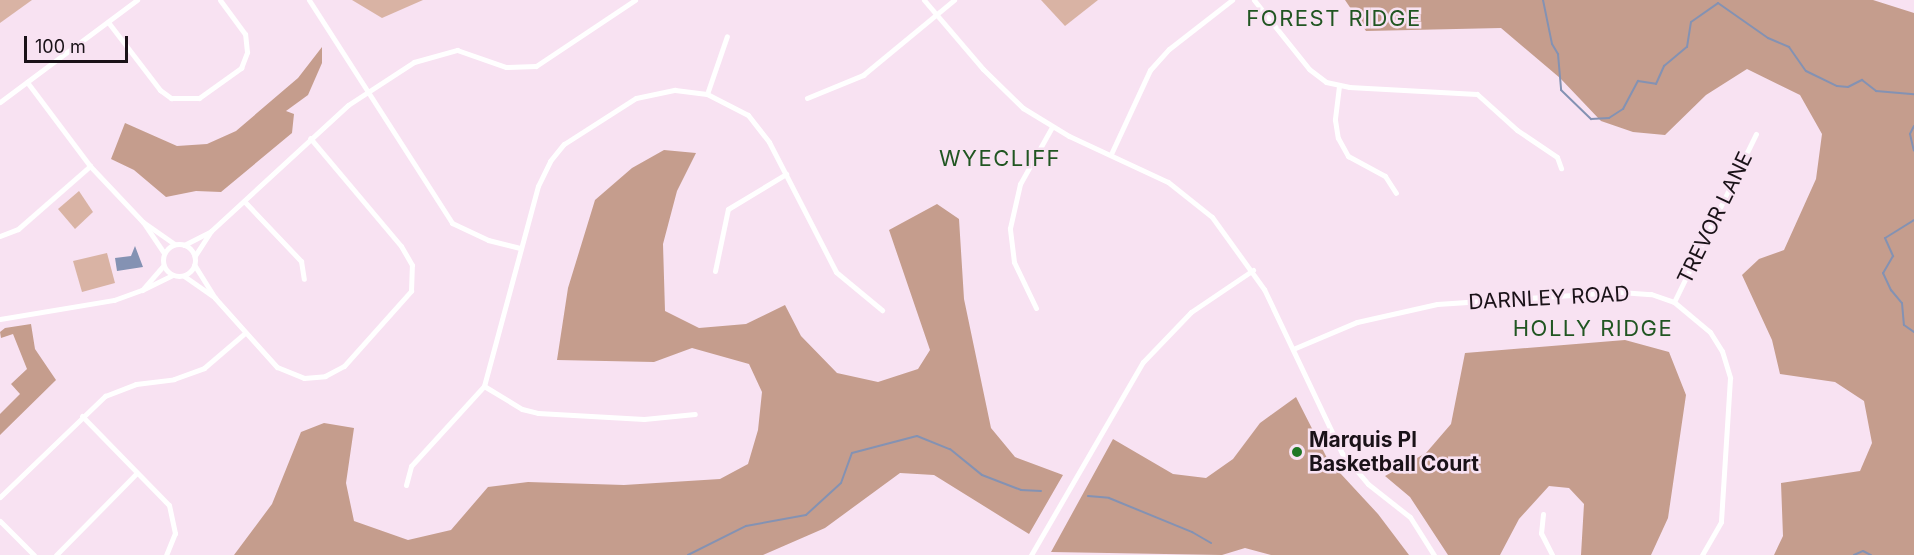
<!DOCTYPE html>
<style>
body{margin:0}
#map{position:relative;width:1914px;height:555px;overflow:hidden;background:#f8e2f2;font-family:Inter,sans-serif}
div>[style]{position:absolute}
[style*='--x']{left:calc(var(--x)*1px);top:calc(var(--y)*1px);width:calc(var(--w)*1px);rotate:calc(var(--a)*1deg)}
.green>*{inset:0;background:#d9b3a4}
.forest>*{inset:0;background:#c59d8d}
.water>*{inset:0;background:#8492b3}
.stream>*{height:2px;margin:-1px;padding:0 1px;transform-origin:1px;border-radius:1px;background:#8492b3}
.minor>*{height:5px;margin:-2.5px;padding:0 2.5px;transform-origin:2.5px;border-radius:2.5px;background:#fff}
.minor>.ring{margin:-2.5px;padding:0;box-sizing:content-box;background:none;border:5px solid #fff;border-radius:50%}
.dots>*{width:16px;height:16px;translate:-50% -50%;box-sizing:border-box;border:3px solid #f8e2f2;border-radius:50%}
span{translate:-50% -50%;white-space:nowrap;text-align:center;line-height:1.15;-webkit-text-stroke:5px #f8e2f2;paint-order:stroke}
.street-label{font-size:21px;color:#1a1218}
.poi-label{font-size:21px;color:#1a1218;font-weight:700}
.left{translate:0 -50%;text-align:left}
.neighbourhood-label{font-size:22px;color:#215622;letter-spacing:1.5px}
.scale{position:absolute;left:24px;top:36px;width:104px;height:27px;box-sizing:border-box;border:3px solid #1a1218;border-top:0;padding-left:8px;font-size:18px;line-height:21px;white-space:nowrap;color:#1a1218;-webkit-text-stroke:4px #f8e2f2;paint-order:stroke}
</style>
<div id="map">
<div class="green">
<i style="clip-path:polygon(0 0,32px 0,0 23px)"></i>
<i style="clip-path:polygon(352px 0,423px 0,382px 18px)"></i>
<i style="clip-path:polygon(1041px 0,1098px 0,1065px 26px)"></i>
<i style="clip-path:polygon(79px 191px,93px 212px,75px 229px,58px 209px)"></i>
<i style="clip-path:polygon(107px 253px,115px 283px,82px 292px,73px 261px)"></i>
</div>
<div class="forest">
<i style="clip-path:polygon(1345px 0,1873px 0,1914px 13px,1914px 555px,1774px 555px,1783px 536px,1781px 483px,1860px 471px,1872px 443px,1864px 401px,1835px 382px,1780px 374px,1772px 340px,1742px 275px,1759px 259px,1784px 250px,1816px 179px,1822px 134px,1800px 95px,1747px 69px,1706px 95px,1665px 135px,1633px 132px,1601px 121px,1560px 78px,1501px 28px,1366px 31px)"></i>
<i style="clip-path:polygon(322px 47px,322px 63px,308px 95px,286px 111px,294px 114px,292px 133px,221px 192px,196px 191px,166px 197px,134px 170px,111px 159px,125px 123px,177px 146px,207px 144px,236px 131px,298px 78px)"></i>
<i style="clip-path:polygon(664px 150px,696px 153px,677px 191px,663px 244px,665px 311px,699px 328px,746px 324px,785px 305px,801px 336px,837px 373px,878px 382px,918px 369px,930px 350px,889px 230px,937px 204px,959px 219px,964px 299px,991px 428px,1015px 457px,1063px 475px,1029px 534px,934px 475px,900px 473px,825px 528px,763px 555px,234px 555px,272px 504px,301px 432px,324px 423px,354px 428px,346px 483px,354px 521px,408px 540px,451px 530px,488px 487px,528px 482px,624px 485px,720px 479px,748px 464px,758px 430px,762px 392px,749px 364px,692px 348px,654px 362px,557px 360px,568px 288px,595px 200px,632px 168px)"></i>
<i style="clip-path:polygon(31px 324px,35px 349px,56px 380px,0 435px,0 414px,20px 394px,11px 384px,27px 369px,13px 334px,1px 338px,0 332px,5px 328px)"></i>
<i style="clip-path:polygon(1625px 340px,1669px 352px,1686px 395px,1668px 518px,1651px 555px,1581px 555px,1584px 504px,1569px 488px,1549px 486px,1519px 519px,1500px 555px,1448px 555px,1410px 497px,1385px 476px,1426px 453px,1451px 424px,1465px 353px)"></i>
<i style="clip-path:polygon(1296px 397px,1328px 460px,1378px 514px,1409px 555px,1271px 555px,1245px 548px,1222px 555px,1051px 552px,1113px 439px,1173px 474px,1206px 478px,1233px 459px,1260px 423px)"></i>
</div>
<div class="water">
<i style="clip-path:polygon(135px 246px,143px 267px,117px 271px,115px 258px,131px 256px)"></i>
</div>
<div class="stream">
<i style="--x:1543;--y:0;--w:45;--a:78.4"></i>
<i style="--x:1552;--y:44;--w:12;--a:59"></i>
<i style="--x:1558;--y:54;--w:36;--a:85"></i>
<i style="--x:1561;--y:90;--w:42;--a:44"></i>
<i style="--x:1591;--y:119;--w:18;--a:-3"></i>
<i style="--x:1609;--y:118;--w:17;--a:-33"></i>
<i style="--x:1623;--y:109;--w:32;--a:-62"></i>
<i style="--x:1638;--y:81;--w:18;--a:9"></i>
<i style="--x:1656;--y:84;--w:20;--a:-66"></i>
<i style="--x:1664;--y:66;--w:30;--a:-40"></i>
<i style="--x:1687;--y:47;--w:25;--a:-81"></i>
<i style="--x:1691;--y:22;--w:33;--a:-35"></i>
<i style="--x:1718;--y:3;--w:61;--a:35"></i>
<i style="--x:1768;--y:38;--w:23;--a:23"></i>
<i style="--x:1789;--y:47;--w:29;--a:55"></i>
<i style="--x:1806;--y:71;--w:34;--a:26"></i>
<i style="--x:1837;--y:86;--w:11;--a:5"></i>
<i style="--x:1848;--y:87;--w:16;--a:-27"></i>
<i style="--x:1862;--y:80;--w:18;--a:38"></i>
<i style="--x:1876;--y:91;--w:38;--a:5"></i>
<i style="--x:1914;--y:126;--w:9;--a:117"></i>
<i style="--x:1910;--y:134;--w:17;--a:77"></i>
<i style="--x:1914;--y:220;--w:34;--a:148"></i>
<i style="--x:1885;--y:238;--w:20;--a:66"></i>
<i style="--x:1893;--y:256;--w:20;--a:120"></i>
<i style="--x:1883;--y:273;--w:19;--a:65"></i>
<i style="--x:1891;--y:290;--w:17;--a:50"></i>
<i style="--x:1902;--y:303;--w:22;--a:85"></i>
<i style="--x:1904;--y:325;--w:12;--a:35"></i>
<i style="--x:1088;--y:496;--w:21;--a:5"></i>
<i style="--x:1109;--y:498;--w:90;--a:22.3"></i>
<i style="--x:1192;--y:532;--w:22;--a:30"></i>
<i style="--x:688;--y:555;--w:65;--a:-26.6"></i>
<i style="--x:746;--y:526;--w:61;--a:-10.4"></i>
<i style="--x:806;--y:515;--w:47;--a:-42.4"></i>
<i style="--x:841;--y:483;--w:32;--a:-70"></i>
<i style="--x:852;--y:453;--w:67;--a:-14.7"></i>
<i style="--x:917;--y:436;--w:35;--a:22"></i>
<i style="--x:950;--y:449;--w:41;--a:39.1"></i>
<i style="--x:982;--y:475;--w:42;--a:21"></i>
<i style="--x:1021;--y:490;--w:20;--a:3"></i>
<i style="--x:1854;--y:555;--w:10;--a:-24"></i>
<i style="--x:1863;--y:551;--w:9;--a:27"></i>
</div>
<div class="minor">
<i style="--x:309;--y:0;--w:265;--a:57.3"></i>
<i style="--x:452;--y:223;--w:40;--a:25"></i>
<i style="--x:488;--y:240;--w:33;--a:14"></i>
<i style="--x:924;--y:0;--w:91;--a:49.5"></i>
<i style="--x:983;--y:69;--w:56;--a:44.3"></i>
<i style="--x:1023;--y:108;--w:54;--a:31.3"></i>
<i style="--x:1069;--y:136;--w:109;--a:24.9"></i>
<i style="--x:1168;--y:182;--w:56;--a:38.5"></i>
<i style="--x:1212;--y:217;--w:89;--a:54.2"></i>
<i style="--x:1264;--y:289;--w:182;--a:64.6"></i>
<i style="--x:1342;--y:453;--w:40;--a:50"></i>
<i style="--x:1368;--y:484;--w:53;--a:38.2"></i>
<i style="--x:1410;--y:517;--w:45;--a:57.7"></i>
<i style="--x:1254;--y:0;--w:88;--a:51.4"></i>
<i style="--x:1309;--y:69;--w:21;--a:37"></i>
<i style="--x:1326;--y:82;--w:24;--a:12"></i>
<i style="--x:1349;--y:87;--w:128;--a:3.1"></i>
<i style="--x:1477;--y:94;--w:54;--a:42"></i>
<i style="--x:1517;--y:130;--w:48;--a:34"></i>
<i style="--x:1557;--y:157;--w:12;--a:70"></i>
<i style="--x:108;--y:22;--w:86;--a:52.6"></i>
<i style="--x:160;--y:90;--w:14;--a:36"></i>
<i style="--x:171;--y:98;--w:28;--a:0"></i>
<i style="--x:199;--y:98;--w:52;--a:-35.5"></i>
<i style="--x:241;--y:68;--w:17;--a:-69"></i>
<i style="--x:247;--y:52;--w:18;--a:-96"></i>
<i style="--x:245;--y:34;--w:42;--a:-126.3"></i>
<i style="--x:27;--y:82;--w:105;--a:53.1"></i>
<i style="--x:90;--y:166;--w:77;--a:46.6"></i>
<i style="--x:1339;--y:86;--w:34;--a:97"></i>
<i style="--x:1335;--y:120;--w:18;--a:81"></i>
<i style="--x:1338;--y:138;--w:21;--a:61"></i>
<i style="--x:1348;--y:156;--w:42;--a:28.4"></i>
<i style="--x:1385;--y:176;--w:20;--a:57"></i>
<i style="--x:707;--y:94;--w:61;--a:-71"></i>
<i style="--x:807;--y:98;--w:61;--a:-22.3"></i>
<i style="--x:863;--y:75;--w:118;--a:-39.5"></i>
<i style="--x:0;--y:102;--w:171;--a:-36.7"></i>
<i style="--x:1111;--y:154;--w:93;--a:-65.1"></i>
<i style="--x:1150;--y:70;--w:28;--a:-48"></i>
<i style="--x:1169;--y:49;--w:80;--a:-37.9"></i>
<i style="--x:244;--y:201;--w:83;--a:46.5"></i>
<i style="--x:301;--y:261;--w:18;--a:81"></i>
<i style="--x:211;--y:231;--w:186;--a:-42.6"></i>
<i style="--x:348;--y:105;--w:79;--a:-33.1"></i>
<i style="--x:414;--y:62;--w:45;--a:-15.6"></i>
<i style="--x:457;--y:50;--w:52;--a:19.1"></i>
<i style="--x:506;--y:67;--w:30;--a:-2"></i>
<i style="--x:536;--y:66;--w:119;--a:-33.7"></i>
<i style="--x:0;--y:236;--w:19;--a:-21"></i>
<i style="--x:18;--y:229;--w:96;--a:-41.2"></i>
<i class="ring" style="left:163px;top:244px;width:27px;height:27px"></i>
<i style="--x:184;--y:245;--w:30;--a:-27"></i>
<i style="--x:211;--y:231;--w:30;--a:123"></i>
<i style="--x:164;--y:253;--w:37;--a:-124"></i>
<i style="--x:143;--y:222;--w:38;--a:35"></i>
<i style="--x:163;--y:266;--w:32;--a:131"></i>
<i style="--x:142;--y:290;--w:34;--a:-26"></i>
<i style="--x:715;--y:271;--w:63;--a:-78.2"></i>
<i style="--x:728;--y:209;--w:68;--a:-31.1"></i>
<i style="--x:184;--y:276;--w:38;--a:35"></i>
<i style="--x:215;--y:298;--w:39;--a:-122"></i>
<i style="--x:215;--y:298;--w:93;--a:48.1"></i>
<i style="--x:277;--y:367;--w:29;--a:22"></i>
<i style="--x:304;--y:378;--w:21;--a:-5"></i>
<i style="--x:325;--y:376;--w:21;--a:-28"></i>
<i style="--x:344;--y:366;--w:101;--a:-48.2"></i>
<i style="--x:411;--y:291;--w:26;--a:-88"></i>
<i style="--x:412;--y:265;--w:22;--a:-120"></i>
<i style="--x:401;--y:246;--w:141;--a:-130.1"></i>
<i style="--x:1674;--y:302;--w:187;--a:-64"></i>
<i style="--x:1036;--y:308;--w:51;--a:-115.6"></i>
<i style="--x:1014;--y:262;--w:34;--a:-97"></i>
<i style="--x:1010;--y:228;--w:45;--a:-77.2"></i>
<i style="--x:1020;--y:184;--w:65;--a:-60.7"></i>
<i style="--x:0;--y:319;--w:116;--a:-9.5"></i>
<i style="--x:114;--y:300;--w:30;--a:-20"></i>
<i style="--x:1293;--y:349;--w:69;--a:-22.9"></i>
<i style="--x:1357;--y:322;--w:82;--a:-12.7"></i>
<i style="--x:1437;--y:304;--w:183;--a:-3.8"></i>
<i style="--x:1620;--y:292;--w:31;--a:4"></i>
<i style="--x:1651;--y:294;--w:24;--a:19"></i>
<i style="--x:1674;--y:302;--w:47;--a:39.8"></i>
<i style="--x:1710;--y:332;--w:22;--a:58"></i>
<i style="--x:1722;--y:351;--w:28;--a:73"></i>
<i style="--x:1730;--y:378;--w:144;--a:93.6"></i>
<i style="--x:1721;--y:522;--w:38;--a:120"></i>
<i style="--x:484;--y:386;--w:44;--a:31.2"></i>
<i style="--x:522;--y:409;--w:16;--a:14"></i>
<i style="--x:538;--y:413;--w:106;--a:3.2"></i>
<i style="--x:644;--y:419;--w:51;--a:-5.6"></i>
<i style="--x:82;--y:416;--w:124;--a:45.7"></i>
<i style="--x:169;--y:505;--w:29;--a:78"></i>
<i style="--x:175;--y:533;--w:24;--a:112"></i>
<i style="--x:406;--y:485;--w:20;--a:-75"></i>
<i style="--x:411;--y:466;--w:108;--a:-47.6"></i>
<i style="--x:484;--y:386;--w:207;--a:-74.9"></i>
<i style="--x:538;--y:186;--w:28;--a:-64"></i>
<i style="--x:550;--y:161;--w:22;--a:-51"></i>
<i style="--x:564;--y:144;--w:85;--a:-32.6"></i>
<i style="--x:636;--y:98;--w:40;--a:-12"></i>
<i style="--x:675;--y:90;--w:32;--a:7"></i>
<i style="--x:707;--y:94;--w:46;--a:27.1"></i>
<i style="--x:748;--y:115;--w:34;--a:52"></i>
<i style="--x:769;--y:142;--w:146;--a:62.7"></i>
<i style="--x:836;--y:272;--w:60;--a:39.6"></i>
<i style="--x:0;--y:497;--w:146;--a:-43.9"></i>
<i style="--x:105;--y:396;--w:33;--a:-21"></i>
<i style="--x:136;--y:384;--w:38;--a:-7"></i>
<i style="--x:174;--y:379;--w:32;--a:-20"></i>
<i style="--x:204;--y:368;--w:54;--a:-40.5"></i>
<i style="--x:1543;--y:514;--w:19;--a:96"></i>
<i style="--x:1541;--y:533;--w:25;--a:63"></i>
<i style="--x:0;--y:521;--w:48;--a:45"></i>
<i style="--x:56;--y:555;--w:115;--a:-45.4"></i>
<i style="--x:1031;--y:555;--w:223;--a:-59.9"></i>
<i style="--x:1143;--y:362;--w:69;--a:-46.2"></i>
<i style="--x:1191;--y:312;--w:75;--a:-34.1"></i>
</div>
<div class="dots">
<i style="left:1297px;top:452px;background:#1f7724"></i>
</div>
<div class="street-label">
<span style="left:1715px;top:218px;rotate:-64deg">TREVOR LANE</span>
<span style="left:1549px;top:298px;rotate:-3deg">DARNLEY ROAD</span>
</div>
<div class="poi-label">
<span class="left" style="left:1309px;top:452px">Marquis Pl<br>Basketball Court</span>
</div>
<div class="neighbourhood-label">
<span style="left:1334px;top:19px">FOREST RIDGE</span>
<span style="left:1000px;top:159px">WYECLIFF</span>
<span style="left:1593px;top:329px">HOLLY RIDGE</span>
</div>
<div class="scale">100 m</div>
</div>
